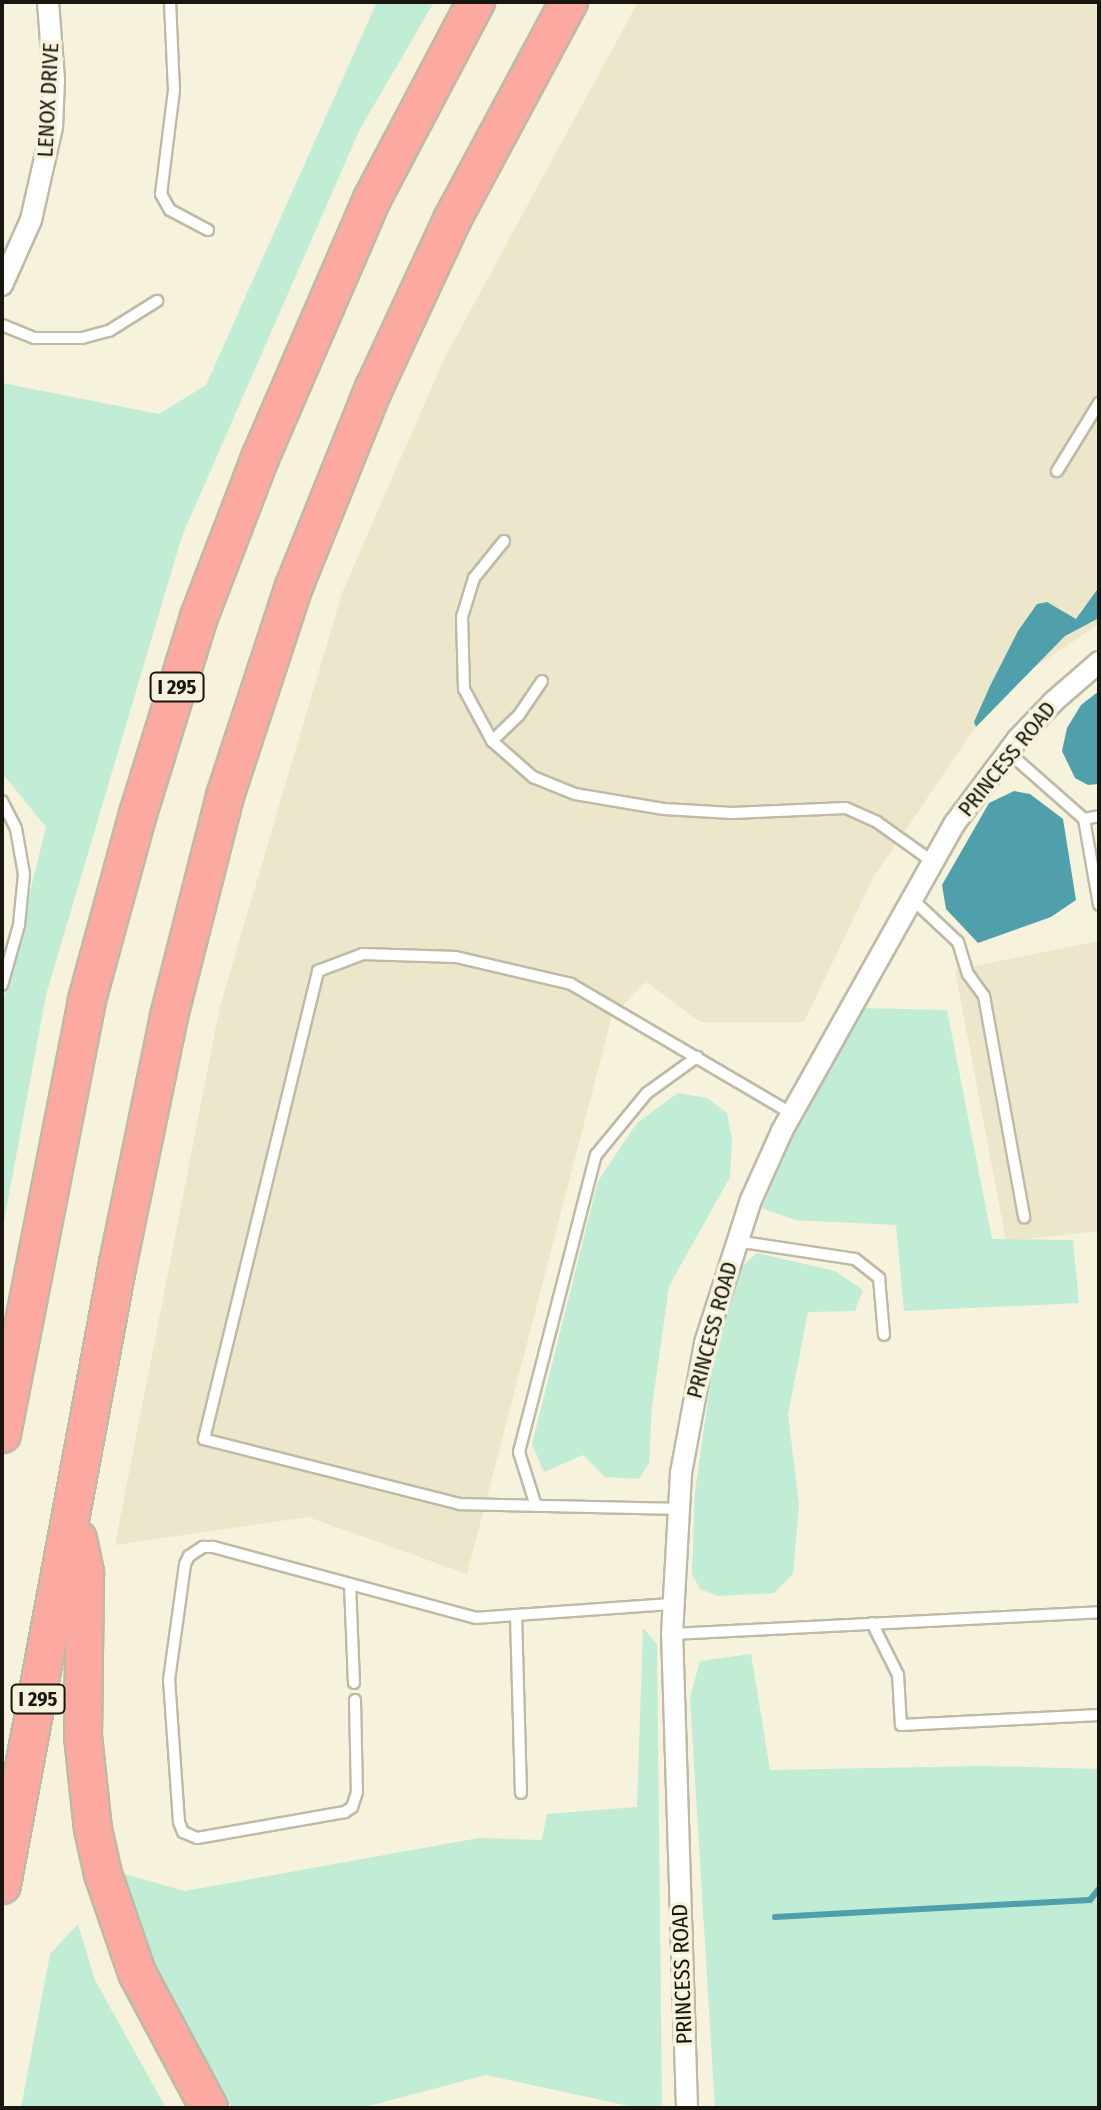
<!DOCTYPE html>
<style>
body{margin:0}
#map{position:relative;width:1101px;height:2110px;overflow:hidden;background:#f6f2dc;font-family:"Fira Sans Condensed",sans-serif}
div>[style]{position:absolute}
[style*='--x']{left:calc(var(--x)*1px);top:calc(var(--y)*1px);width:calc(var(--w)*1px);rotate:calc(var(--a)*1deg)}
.built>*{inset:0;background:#ece7ca}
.green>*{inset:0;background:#c1ecd5}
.water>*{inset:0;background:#50a0ac}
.stream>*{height:6px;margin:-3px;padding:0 3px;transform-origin:3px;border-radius:3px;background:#50a0ac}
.roads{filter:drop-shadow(2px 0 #bebaa5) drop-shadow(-2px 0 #bebaa5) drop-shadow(0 2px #bebaa5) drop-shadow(0 -2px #bebaa5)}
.service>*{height:10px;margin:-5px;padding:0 5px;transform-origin:5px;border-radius:5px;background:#fff}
.minor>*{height:20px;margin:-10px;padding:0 10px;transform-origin:10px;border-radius:10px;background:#fff}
.motorway>*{height:36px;margin:-18px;padding:0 18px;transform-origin:18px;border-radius:18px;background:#fca9a2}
span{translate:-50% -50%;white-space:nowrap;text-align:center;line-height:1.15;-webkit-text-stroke:7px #f6f2dc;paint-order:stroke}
.shield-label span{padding:2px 6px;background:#f6f2dc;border:2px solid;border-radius:6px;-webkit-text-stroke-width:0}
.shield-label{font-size:20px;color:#18160f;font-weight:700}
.street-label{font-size:22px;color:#18160f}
.frame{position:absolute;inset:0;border:4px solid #18160f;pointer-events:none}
</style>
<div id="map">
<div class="built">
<i style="clip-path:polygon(638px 2px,1099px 2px,1099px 624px,1032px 669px,985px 713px,873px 878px,804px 1022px,700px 1022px,646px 982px,612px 1016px,467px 1574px,308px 1517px,115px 1545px,220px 1006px,342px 593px,444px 359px)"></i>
<i style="clip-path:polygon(1099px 941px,1099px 1231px,1006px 1241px,955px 970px)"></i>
</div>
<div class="green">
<i style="clip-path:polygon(377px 2px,434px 2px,359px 131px,182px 536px,46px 995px,2px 1232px,2px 1005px,46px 827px,2px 773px,2px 383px,159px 414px,206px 385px)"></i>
<i style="clip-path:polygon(861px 1008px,947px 1010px,992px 1239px,1073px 1240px,1079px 1303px,904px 1311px,896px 1225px,795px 1220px,762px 1208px,801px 1118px)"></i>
<i style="clip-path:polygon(678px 1093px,707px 1098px,727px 1113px,732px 1140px,730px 1177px,669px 1286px,652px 1406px,649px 1463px,639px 1479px,605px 1477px,583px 1455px,544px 1472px,532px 1444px,598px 1181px,637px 1123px)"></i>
<i style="clip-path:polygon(757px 1253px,835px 1271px,863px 1290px,855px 1311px,808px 1312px,788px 1414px,799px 1505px,793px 1574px,774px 1593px,718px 1596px,700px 1589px,692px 1574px,695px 1492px,715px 1350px,739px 1269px)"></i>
<i style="clip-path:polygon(643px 1628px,657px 1644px,662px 2108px,638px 2108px,486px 2075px,361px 2108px,232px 2108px,197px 2051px,151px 1960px,124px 1874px,185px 1891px,479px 1838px,542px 1840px,547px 1814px,637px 1807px)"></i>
<i style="clip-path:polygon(751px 1654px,770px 1770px,982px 1766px,1099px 1769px,1099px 2108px,715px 2108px,690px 1697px,700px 1661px)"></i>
<i style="clip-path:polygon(78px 1924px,95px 1980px,166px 2108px,21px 2108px,50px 1954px)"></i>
</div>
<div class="water">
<i style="clip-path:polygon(1099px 587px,1099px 618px,1065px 636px,976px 727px,974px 722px,990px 686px,1018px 631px,1037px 604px,1047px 602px,1076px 619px)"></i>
<i style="clip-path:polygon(1099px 691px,1099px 784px,1088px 785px,1075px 778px,1062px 751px,1067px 728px,1081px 705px)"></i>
<i style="clip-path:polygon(1014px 791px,1030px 794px,1063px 819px,1076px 900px,1051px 917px,978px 943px,946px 909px,942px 885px,989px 803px)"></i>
</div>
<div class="stream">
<i style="--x:775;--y:1917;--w:315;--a:-3.1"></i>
<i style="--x:1090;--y:1900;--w:14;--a:-51"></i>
</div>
<div class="roads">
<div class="service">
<i style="--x:170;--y:2;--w:88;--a:87.4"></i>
<i style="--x:174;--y:90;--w:105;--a:97.1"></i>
<i style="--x:161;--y:194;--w:18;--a:61"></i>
<i style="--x:170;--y:210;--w:43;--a:27.8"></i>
<i style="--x:2;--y:325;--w:35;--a:22"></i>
<i style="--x:35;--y:338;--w:47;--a:0"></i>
<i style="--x:82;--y:338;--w:28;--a:-15"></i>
<i style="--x:109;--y:331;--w:57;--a:-32"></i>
<i style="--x:1057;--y:471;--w:80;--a:-58.3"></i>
<i style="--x:504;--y:541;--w:48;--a:129"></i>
<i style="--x:474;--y:578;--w:41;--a:107.1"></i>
<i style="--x:462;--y:617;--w:72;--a:88.4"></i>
<i style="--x:464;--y:689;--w:59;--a:61.7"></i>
<i style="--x:492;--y:741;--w:55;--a:41.3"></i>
<i style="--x:533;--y:777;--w:45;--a:22"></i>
<i style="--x:575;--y:794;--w:90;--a:9.6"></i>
<i style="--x:664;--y:809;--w:68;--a:3.4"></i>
<i style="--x:732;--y:813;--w:114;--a:-2.5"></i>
<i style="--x:846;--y:808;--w:34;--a:24"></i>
<i style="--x:877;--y:822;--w:69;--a:35.5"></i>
<i style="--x:492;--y:741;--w:37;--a:-44"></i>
<i style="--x:519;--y:715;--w:41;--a:-55.9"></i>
<i style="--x:1008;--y:752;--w:101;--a:41.4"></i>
<i style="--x:1084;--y:819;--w:87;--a:80.1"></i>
<i style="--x:2;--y:801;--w:31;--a:63"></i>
<i style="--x:16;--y:829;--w:46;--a:79.9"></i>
<i style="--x:24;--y:874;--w:51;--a:95.6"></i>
<i style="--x:19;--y:925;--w:62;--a:105.8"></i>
<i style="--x:1084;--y:819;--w:15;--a:-11"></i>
<i style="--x:912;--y:899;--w:63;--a:43.1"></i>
<i style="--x:958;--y:942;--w:34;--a:73"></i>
<i style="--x:968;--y:974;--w:27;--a:54"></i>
<i style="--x:984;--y:996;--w:225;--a:79.7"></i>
<i style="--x:736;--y:1241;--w:120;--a:8.6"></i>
<i style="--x:855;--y:1259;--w:31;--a:38"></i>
<i style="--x:879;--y:1278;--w:57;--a:85"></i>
<i style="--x:536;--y:1506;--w:57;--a:-107.5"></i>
<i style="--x:519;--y:1452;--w:307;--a:-75.5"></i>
<i style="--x:596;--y:1155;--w:80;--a:-50.6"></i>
<i style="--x:647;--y:1093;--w:62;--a:-35.8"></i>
<i style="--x:677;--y:1509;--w:217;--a:-178.7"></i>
<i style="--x:460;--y:1504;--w:264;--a:-165.8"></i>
<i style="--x:204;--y:1439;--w:482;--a:-76.3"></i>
<i style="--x:318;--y:971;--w:48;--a:-20.7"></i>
<i style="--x:363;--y:954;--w:93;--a:1.8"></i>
<i style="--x:456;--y:957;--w:118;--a:13.2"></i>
<i style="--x:571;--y:984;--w:255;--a:30.4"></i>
<i style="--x:350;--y:1584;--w:99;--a:87.7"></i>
<i style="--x:516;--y:1615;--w:178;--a:88.4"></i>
<i style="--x:872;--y:1623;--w:58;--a:63.4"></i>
<i style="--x:898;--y:1675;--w:50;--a:86.6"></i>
<i style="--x:901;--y:1725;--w:198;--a:-2.9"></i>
<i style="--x:672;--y:1634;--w:428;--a:-2.9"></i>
<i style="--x:355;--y:1700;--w:92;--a:88.8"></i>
<i style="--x:357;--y:1792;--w:16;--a:108"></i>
<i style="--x:352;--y:1807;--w:9;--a:144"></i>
<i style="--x:345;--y:1812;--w:150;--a:170"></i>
<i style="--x:197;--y:1838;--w:15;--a:-157"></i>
<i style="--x:183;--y:1832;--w:11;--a:-112"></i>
<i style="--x:179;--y:1822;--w:142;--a:-94"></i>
<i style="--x:169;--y:1680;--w:117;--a:-82.1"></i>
<i style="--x:185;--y:1564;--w:9;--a:-63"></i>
<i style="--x:189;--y:1556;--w:17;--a:-33"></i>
<i style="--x:203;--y:1547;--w:10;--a:0"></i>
<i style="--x:213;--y:1547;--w:272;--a:15.1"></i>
<i style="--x:476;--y:1618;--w:197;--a:-4.1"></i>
</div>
<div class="minor">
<i style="--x:2;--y:285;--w:71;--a:-66"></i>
<i style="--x:31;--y:220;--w:95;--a:-77.3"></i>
<i style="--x:52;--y:127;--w:47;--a:-87.6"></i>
<i style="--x:54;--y:80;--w:78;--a:-94.4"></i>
<i style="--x:687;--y:2108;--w:474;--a:-91.8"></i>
<i style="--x:672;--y:1634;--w:161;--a:-86.8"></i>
<i style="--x:681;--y:1473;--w:132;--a:-79.5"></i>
<i style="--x:705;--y:1343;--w:150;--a:-72.2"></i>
<i style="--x:751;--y:1200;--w:76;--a:-65.8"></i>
<i style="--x:782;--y:1131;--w:353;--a:-60.7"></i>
<i style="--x:955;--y:823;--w:104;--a:-53.2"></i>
<i style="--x:1017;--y:740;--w:52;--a:-46.5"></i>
<i style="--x:1053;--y:702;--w:61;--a:-41"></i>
</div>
<div class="motorway">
<i style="--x:2;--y:1434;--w:442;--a:-78.9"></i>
<i style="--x:87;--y:1000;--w:193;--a:-74.7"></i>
<i style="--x:138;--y:814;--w:206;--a:-72.8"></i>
<i style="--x:199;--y:617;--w:170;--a:-69"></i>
<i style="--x:260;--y:458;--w:282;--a:-66.6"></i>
<i style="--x:372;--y:199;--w:223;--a:-62.2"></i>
<i style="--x:78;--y:1539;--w:35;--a:78"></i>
<i style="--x:85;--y:1573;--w:163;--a:90.7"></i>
<i style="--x:83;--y:1736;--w:94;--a:83.9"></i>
<i style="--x:93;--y:1829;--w:46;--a:77.5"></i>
<i style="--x:103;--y:1874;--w:105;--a:71"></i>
<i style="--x:137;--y:1973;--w:153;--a:61.9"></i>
<i style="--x:2;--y:1885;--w:633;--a:-79.44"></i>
<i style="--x:118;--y:1263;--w:252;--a:-78.3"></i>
<i style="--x:169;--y:1016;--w:227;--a:-75.7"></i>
<i style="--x:225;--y:796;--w:218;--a:-71.8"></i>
<i style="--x:293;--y:589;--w:217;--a:-68.1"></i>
<i style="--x:374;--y:388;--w:187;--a:-65.1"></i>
<i style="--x:453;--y:218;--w:245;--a:-61.8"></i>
</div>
</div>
<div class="shield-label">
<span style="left:177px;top:687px">I 295</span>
<span style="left:38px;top:1699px">I 295</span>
</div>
<div class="street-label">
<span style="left:48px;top:100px;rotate:-87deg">LENOX DRIVE</span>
<span style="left:1007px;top:759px;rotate:-51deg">PRINCESS ROAD</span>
<span style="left:712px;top:1330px;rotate:-75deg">PRINCESS ROAD</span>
<span style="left:682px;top:1974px;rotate:-92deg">PRINCESS ROAD</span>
</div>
<div class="frame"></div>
</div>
